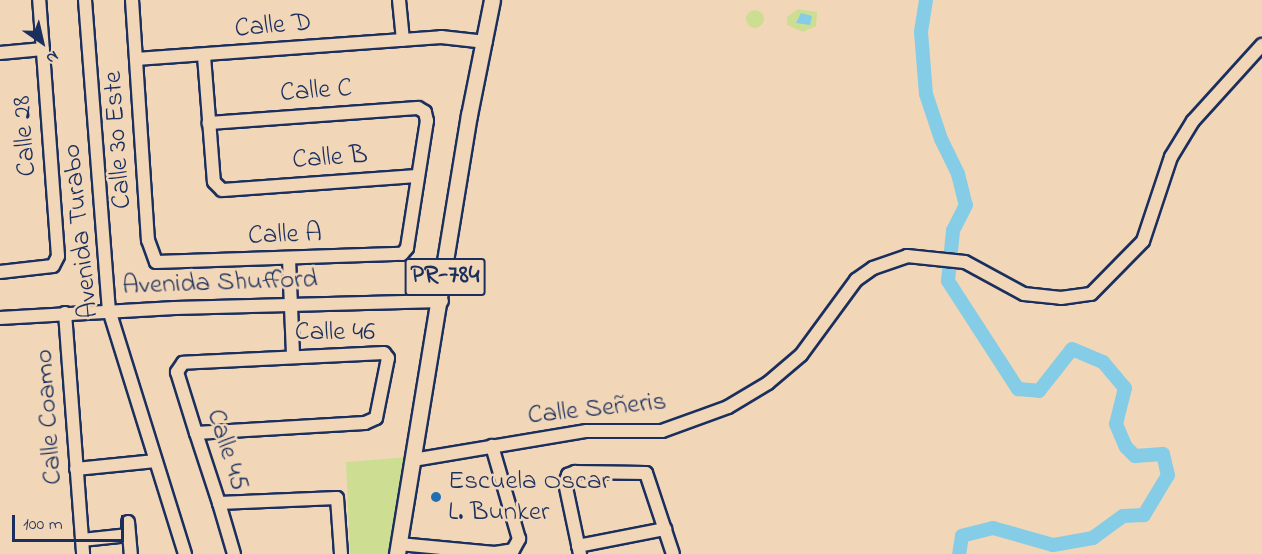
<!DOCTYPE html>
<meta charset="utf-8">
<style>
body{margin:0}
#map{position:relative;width:1262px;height:554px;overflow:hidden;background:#f1d7b8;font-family:"Indie Flower",sans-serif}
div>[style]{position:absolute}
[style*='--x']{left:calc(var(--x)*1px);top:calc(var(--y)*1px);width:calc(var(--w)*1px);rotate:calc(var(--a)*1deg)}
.green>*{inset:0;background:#cdde92}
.round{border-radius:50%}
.water>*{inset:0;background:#85cce7}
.river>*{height:14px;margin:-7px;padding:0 7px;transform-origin:7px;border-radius:7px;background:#85cce7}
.roads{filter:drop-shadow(2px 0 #1b2f5e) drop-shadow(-2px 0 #1b2f5e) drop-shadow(0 2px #1b2f5e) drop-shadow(0 -2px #1b2f5e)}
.minor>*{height:12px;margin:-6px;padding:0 6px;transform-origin:6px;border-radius:6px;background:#f1d7b8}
.major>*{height:15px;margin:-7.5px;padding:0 7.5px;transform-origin:7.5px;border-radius:7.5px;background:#f1d7b8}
.dots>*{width:16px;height:16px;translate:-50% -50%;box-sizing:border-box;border:3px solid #f1d7b8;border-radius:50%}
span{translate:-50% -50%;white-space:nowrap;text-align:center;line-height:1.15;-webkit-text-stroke:5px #f1d7b8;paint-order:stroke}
.shield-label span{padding:2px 4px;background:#f1d7b8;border:2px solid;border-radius:4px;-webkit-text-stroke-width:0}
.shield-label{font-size:26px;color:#1b2f5e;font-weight:700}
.street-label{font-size:27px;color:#1b2f5e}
.poi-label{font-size:27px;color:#1b2f5e}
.left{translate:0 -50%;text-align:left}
.north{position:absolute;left:12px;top:12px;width:60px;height:60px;-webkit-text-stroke:4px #f1d7b8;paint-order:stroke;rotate:146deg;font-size:16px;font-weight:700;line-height:24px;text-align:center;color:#1b2f5e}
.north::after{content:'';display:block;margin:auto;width:21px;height:27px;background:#1b2f5e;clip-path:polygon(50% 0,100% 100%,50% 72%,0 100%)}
.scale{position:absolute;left:12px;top:515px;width:112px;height:27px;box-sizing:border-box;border:3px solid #1b2f5e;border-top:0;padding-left:8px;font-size:18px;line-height:21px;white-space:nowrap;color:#1b2f5e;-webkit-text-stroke:4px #f1d7b8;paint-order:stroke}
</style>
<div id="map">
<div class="green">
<i style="clip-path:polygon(798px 9px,817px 12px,816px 26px,803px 32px,787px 25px,787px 17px)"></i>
<i class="round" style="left:746px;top:10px;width:18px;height:18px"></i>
<i style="clip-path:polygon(409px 457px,390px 554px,350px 554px,346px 462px)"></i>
</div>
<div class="water">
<i style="clip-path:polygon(801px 13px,812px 16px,810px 25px,796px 23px)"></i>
</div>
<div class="river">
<i style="--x:926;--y:0;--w:32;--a:99"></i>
<i style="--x:921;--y:32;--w:62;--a:85.4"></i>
<i style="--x:926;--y:94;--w:47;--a:71.6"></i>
<i style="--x:941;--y:139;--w:39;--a:64"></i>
<i style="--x:958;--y:174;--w:32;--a:76"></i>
<i style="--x:966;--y:205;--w:29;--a:117"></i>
<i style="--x:953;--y:231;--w:50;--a:95.7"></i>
<i style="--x:948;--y:281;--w:129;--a:57.1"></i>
<i style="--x:1018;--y:389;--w:21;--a:5"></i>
<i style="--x:1039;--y:391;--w:53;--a:-51.8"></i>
<i style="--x:1072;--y:349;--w:34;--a:23"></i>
<i style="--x:1103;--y:362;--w:34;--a:50"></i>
<i style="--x:1125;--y:388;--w:37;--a:104"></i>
<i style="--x:1116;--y:424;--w:25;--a:67"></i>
<i style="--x:1126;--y:447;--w:13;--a:45"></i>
<i style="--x:1135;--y:456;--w:28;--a:-4"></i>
<i style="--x:1163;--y:454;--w:22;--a:77"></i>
<i style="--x:1168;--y:475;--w:47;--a:121"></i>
<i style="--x:1144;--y:515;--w:21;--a:177"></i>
<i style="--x:1123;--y:516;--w:37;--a:144"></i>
<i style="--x:1093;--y:538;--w:41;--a:170.1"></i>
<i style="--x:1053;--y:545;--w:62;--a:-164.2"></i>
<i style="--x:993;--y:528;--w:32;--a:166"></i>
<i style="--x:962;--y:536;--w:18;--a:99"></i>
</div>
<div class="roads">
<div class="minor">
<i style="--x:85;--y:0;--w:311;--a:85.6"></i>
<i style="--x:109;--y:310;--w:256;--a:72.7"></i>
<i style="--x:132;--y:0;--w:241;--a:86.2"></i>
<i style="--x:148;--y:240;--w:23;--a:70"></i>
<i style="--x:156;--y:262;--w:246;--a:-1.9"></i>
<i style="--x:402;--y:254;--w:8;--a:-50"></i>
<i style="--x:407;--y:248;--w:129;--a:-81.1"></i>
<i style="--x:427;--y:121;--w:9;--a:-103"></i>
<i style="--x:425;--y:112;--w:8;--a:-150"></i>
<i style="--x:418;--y:108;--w:210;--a:175.9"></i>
<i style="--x:399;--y:0;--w:40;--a:84.3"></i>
<i style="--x:0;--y:53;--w:43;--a:-5.3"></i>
<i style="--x:204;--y:56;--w:126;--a:85.5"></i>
<i style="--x:214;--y:182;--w:11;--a:45"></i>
<i style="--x:222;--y:190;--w:196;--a:-4.1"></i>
<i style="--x:136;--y:59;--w:306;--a:-4.1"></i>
<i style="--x:441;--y:37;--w:45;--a:6.3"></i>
<i style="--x:289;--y:259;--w:97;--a:87.6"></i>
<i style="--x:0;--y:272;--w:53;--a:-6.5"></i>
<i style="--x:53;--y:266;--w:11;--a:-63"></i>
<i style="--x:58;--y:256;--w:257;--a:-94.2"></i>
<i style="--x:65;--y:313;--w:242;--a:85.7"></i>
<i style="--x:0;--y:318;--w:175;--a:-3.3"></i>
<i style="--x:175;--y:308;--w:267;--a:-1.5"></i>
<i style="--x:196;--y:433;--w:169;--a:-3.4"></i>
<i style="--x:365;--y:423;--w:12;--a:-24"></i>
<i style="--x:376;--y:418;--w:61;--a:-78.7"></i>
<i style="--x:388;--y:358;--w:6;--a:-129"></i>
<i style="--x:384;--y:353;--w:201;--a:177.2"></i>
<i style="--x:183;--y:363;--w:11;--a:124"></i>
<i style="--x:177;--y:372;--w:64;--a:72.7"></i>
<i style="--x:196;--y:433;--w:74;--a:71.8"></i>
<i style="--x:219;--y:503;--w:53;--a:73.6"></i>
<i style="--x:413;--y:460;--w:176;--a:-9.5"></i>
<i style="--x:587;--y:431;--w:75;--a:0"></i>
<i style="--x:662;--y:431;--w:70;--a:-20"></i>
<i style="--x:728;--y:407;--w:47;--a:-31"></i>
<i style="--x:768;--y:383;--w:43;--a:-40.3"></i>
<i style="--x:801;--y:355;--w:93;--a:-53.7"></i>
<i style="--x:856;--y:280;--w:21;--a:-35"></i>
<i style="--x:873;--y:268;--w:36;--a:-19"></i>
<i style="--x:907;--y:256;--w:58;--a:5.9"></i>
<i style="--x:965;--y:262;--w:67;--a:28.5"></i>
<i style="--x:1024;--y:294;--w:37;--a:6"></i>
<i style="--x:1061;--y:298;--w:30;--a:-8"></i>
<i style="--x:1091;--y:294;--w:74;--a:-45.5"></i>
<i style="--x:1143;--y:241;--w:89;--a:-71.6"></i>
<i style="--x:1171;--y:157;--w:42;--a:-58.6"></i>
<i style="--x:1193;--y:121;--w:103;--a:-47.8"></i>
<i style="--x:76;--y:469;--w:80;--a:-5.7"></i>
<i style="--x:219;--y:503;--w:118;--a:-2.4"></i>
<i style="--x:337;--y:498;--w:56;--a:85.9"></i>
<i style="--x:128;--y:522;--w:32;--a:85"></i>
<i style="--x:82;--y:540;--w:47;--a:-6.1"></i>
<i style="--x:399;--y:544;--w:96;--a:5.4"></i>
<i style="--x:495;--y:553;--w:18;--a:-9"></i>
<i style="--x:513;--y:550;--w:13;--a:-61"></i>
<i style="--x:519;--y:539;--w:97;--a:-106.2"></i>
<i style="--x:578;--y:546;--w:89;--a:-11.1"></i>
<i style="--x:580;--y:554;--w:73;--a:-101.9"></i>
<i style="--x:565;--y:483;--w:9;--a:-69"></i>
<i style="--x:568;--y:475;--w:8;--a:-23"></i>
<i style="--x:575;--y:472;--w:71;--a:0.8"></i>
<i style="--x:646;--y:473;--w:85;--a:71.6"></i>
</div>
<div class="major">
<i style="--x:397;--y:554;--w:445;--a:-80.7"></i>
<i style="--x:469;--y:115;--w:117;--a:-78.7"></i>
</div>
</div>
<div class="dots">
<i style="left:436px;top:497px;background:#1f6fb2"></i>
</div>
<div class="shield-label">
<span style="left:445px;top:277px">PR-784</span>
</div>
<div class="street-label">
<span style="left:273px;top:26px;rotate:-5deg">Calle D</span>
<span style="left:316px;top:91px;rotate:-4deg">Calle C</span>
<span style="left:25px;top:136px;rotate:-94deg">Calle 28</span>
<span style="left:118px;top:140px;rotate:-94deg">Calle 30 Este</span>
<span style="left:330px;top:158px;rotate:-4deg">Calle B</span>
<span style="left:81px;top:231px;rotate:-96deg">Avenida Turabo</span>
<span style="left:285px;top:235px;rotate:-2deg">Calle A</span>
<span style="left:220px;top:283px;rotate:-2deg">Avenida Shufford</span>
<span style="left:335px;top:333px">Calle 46</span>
<span style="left:597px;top:409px;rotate:-6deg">Calle Señeris</span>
<span style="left:49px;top:417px;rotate:-94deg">Calle Coamo</span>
<span style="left:227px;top:450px;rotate:72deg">Calle 45</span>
</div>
<div class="poi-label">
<span class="left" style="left:448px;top:497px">Escuela Oscar<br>L. Bunker</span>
</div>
<div class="north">N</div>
<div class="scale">100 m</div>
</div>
